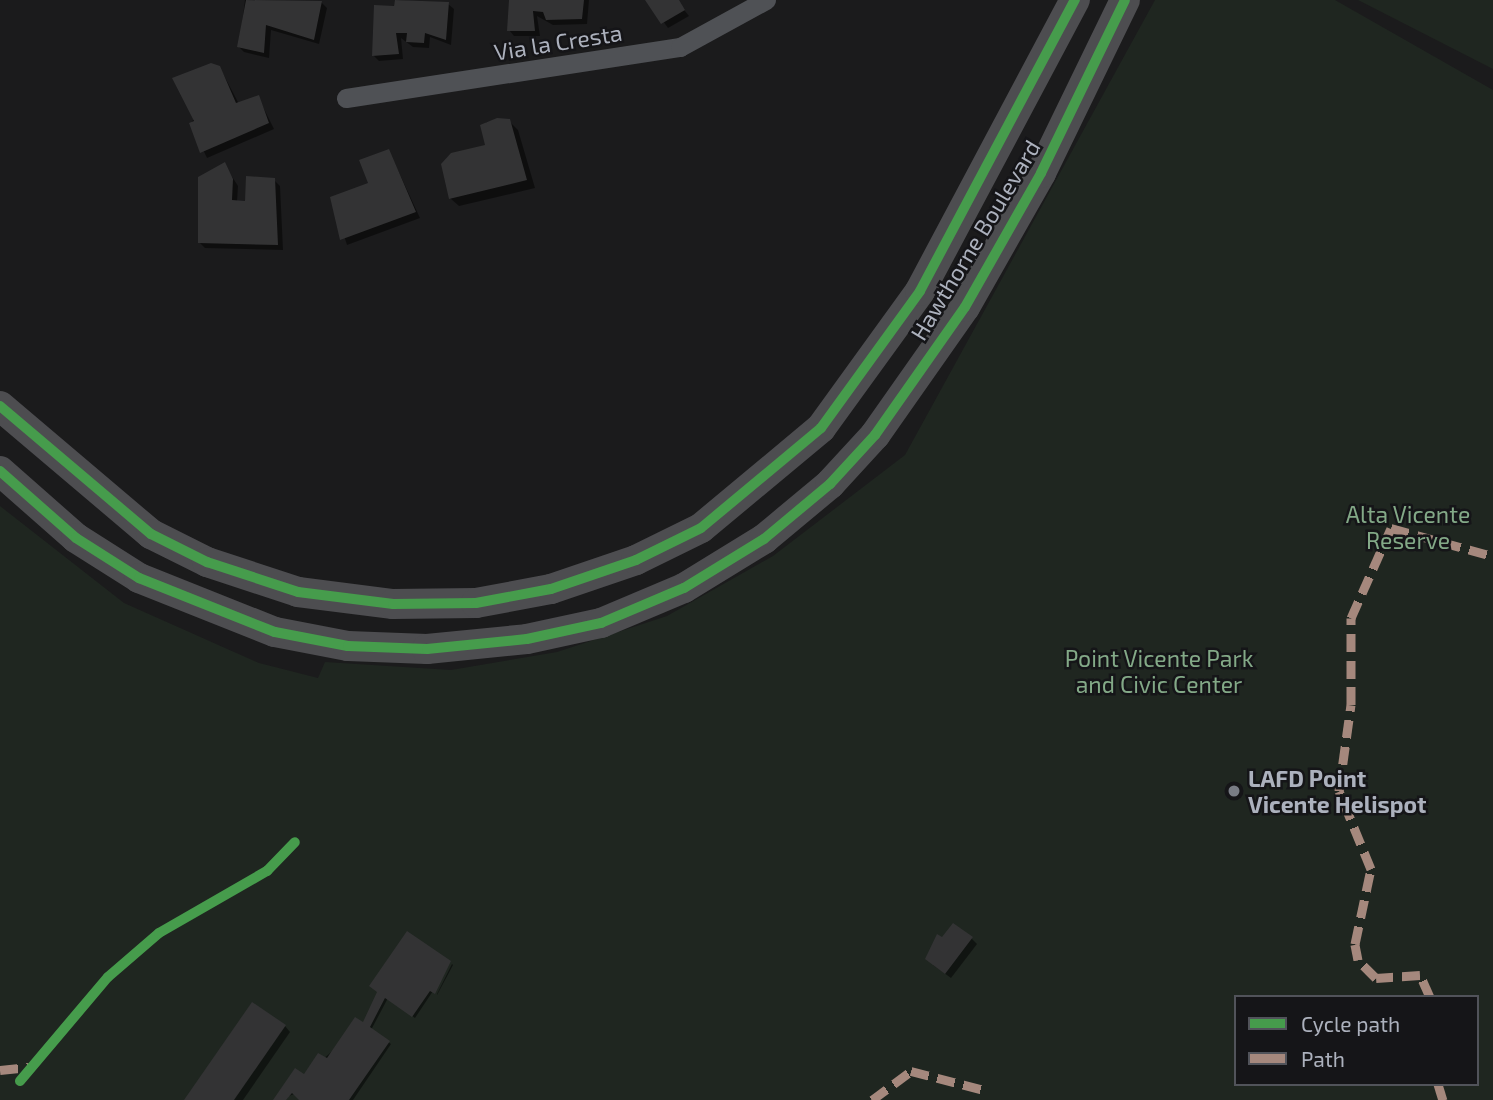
<!DOCTYPE html>
<style>
body{margin:0}
#map{position:relative;width:1493px;height:1100px;overflow:hidden;background:#1b1b1c;font-family:"Exo 2",sans-serif}
div>[style]{position:absolute}
[style*='--x']{left:calc(var(--x)*1px);top:calc(var(--y)*1px);width:calc(var(--w)*1px);rotate:calc(var(--a)*1deg)}
.green>*{inset:0;background:#1f2620}
.shadow>*{inset:0;background:#0007}
.building>*{inset:0;background:#333334}
.minor>*{height:19px;margin:-9.5px;padding:0 9.5px;transform-origin:9.5px;border-radius:9.5px;background:#4f5155}
.primary>*{height:30px;margin:-15px;padding:0 15px;transform-origin:15px;border-radius:15px;background:#4d4d50}
.quiet>*{height:9px;margin-top:-4.5px;transform-origin:0;background:repeating-linear-gradient(90deg,#a5887d 0 18px,transparent 0 27px)}
.cycleway>*{height:10px;margin:-5px;padding:0 5px;transform-origin:5px;border-radius:5px;background:#469c4c}
.dots>*{width:19px;height:19px;translate:-50% -50%;box-sizing:border-box;border:4px solid #151518;border-radius:50%}
span{translate:-50% -50%;white-space:nowrap;text-align:center;line-height:1.15;-webkit-text-stroke:5px #151518;paint-order:stroke}
.street-label{font-size:23px;color:#acb1bd}
.park-label{font-size:23px;color:#83a987}
.poi-label{font-size:23px;color:#acb1bd;font-weight:700}
.left{translate:0 -50%;text-align:left}
.legend{position:absolute;left:1234px;top:995px;width:245px;height:91px;box-sizing:border-box;background:#151518;border:2px solid #51535a;margin:0;padding:9px 12px;list-style:none;font-size:21px;color:#acb1bd}
.legend li{display:flex;align-items:center;gap:14px;height:35px}
.legend b{width:35px;border:2px solid #51535a}
</style>
<div id="map">
<div class="green">
<i style="clip-path:polygon(evenodd,1155px 0,1335px 0,1493px 90px,1493px 1100px,0 1100px,0 506px,124px 603px,259px 663px,318px 678px,325px 662px,451px 670px,557px 652px,667px 616px,773px 556px,905px 455px,1155px 0,1236px 997px,1477px 997px,1477px 1084px,1236px 1084px,1236px 997px)"></i>
<i style="clip-path:polygon(1358px 0,1493px 0,1493px 69px)"></i>
</div>
<div class="shadow">
<i style="clip-path:polygon(245px 0,321px 2px,327px 8px,319px 44px,271px 30px,269px 58px,244px 52px,239px 47px)"></i>
<i style="clip-path:polygon(396px 0,448px 4px,454px 9px,451px 45px,430px 37px,429px 48px,413px 47px,401px 38px,403px 59px,379px 61px,374px 56px)"></i>
<i style="clip-path:polygon(511px 0,589px 0,587px 24px,553px 25px,537px 16px,540px 36px,514px 36px,509px 30px)"></i>
<i style="clip-path:polygon(648px 0,676px 0,689px 16px,668px 28px)"></i>
<i style="clip-path:polygon(220px 68px,239px 104px,258px 97px,274px 129px,207px 158px,191px 124px)"></i>
<i style="clip-path:polygon(509px 121px,518px 130px,535px 188px,459px 206px,450px 198px,487px 146px,486px 122px)"></i>
<i style="clip-path:polygon(389px 151px,420px 218px,347px 245px,332px 198px,370px 184px)"></i>
<i style="clip-path:polygon(224px 164px,238px 186px,237px 202px,246px 203px,274px 180px,280px 186px,283px 250px,205px 248px,200px 243px)"></i>
<i style="clip-path:polygon(408px 933px,433px 991px,415px 1018px,388px 998px,371px 1030px,391px 1044px,353px 1100px,301px 1100px,295px 1094px,275px 1100px,363px 1025px)"></i>
<i style="clip-path:polygon(971px 938px,977px 944px,951px 978px,933px 965px,942px 940px)"></i>
<i style="clip-path:polygon(452px 964px,453px 965px,437px 995px,437px 994px)"></i>
<i style="clip-path:polygon(285px 1026px,290px 1032px,243px 1100px,186px 1100px)"></i>
</div>
<div class="building">
<i style="clip-path:polygon(246px 0,322px 1px,314px 40px,266px 25px,264px 53px,237px 47px)"></i>
<i style="clip-path:polygon(395px 0,449px 2px,446px 40px,425px 33px,424px 43px,406px 42px,407px 33px,396px 33px,399px 54px,372px 56px,374px 5px,394px 6px)"></i>
<i style="clip-path:polygon(509px 0,584px 0,582px 19px,546px 20px,543px 12px,533px 11px,535px 31px,507px 31px)"></i>
<i style="clip-path:polygon(645px 0,679px 0,685px 10px,661px 24px)"></i>
<i style="clip-path:polygon(211px 63px,220px 66px,236px 103px,259px 95px,269px 123px,200px 153px,189px 123px,194px 121px,172px 78px)"></i>
<i style="clip-path:polygon(497px 118px,510px 119px,527px 180px,449px 199px,441px 164px,451px 153px,485px 145px,480px 125px)"></i>
<i style="clip-path:polygon(389px 149px,416px 212px,340px 240px,330px 197px,368px 183px,359px 160px)"></i>
<i style="clip-path:polygon(225px 162px,233px 179px,232px 200px,245px 201px,246px 176px,275px 178px,278px 245px,198px 243px,198px 177px)"></i>
<i style="clip-path:polygon(953px 923px,973px 937px,945px 974px,925px 959px,937px 934px,942px 937px)"></i>
<i style="clip-path:polygon(407px 931px,451px 961px,435px 994px,430px 991px,412px 1017px,385px 998px,370px 1027px,390px 1041px,349px 1100px,299px 1100px,292px 1093px,286px 1100px,273px 1100px,295px 1068px,304px 1074px,318px 1053px,327px 1058px,355px 1017px,363px 1022px,377px 992px,369px 986px)"></i>
<i style="clip-path:polygon(252px 1002px,286px 1025px,234px 1100px,184px 1100px)"></i>
</div>
<div class="minor">
<i style="--x:346;--y:98;--w:338;--a:-8.7"></i>
<i style="--x:680;--y:47;--w:98;--a:-28.7"></i>
</div>
<div class="primary">
<i style="--x:0;--y:406;--w:198;--a:40.3"></i>
<i style="--x:151;--y:534;--w:63;--a:26.6"></i>
<i style="--x:207;--y:562;--w:96;--a:18.2"></i>
<i style="--x:298;--y:592;--w:96;--a:7.2"></i>
<i style="--x:393;--y:604;--w:83;--a:-0.7"></i>
<i style="--x:476;--y:603;--w:76;--a:-10.6"></i>
<i style="--x:551;--y:589;--w:90;--a:-18.8"></i>
<i style="--x:636;--y:560;--w:72;--a:-26.2"></i>
<i style="--x:701;--y:528;--w:156;--a:-39.8"></i>
<i style="--x:821;--y:428;--w:169;--a:-54.1"></i>
<i style="--x:920;--y:291;--w:330;--a:-62"></i>
<i style="--x:0;--y:471;--w:101;--a:41.4"></i>
<i style="--x:76;--y:538;--w:75;--a:32.4"></i>
<i style="--x:139;--y:578;--w:146;--a:21.7"></i>
<i style="--x:275;--y:632;--w:74;--a:10.9"></i>
<i style="--x:348;--y:646;--w:79;--a:2.2"></i>
<i style="--x:427;--y:649;--w:100;--a:-5.7"></i>
<i style="--x:527;--y:639;--w:76;--a:-12.2"></i>
<i style="--x:601;--y:623;--w:90;--a:-22.9"></i>
<i style="--x:684;--y:588;--w:94;--a:-31.5"></i>
<i style="--x:764;--y:539;--w:86;--a:-39.8"></i>
<i style="--x:830;--y:484;--w:67;--a:-47.4"></i>
<i style="--x:875;--y:435;--w:156;--a:-54.9"></i>
<i style="--x:965;--y:307;--w:154;--a:-60.4"></i>
<i style="--x:1041;--y:173;--w:192;--a:-64.1"></i>
</div>
<div class="quiet">
<i style="--x:1430;--y:997;--w:24;--a:-114"></i>
<i style="--x:1420;--y:975;--w:44;--a:176.1"></i>
<i style="--x:1376;--y:978;--w:25;--a:-135"></i>
<i style="--x:1358;--y:960;--w:16;--a:-101"></i>
<i style="--x:1355;--y:944;--w:77;--a:-78"></i>
<i style="--x:1371;--y:869;--w:84;--a:-112.3"></i>
<i style="--x:1339;--y:791;--w:87;--a:-82.1"></i>
<i style="--x:1351;--y:705;--w:87;--a:-90"></i>
<i style="--x:1351;--y:618;--w:98;--a:-66"></i>
<i style="--x:1391;--y:528;--w:106;--a:15.4"></i>
<i style="--x:0;--y:1070;--w:29;--a:-6"></i>
<i style="--x:1438;--y:1084;--w:17;--a:73"></i>
<i style="--x:872;--y:1100;--w:49;--a:-36.6"></i>
<i style="--x:911;--y:1071;--w:75;--a:14.6"></i>
</div>
<div class="cycleway">
<i style="--x:0;--y:406;--w:198;--a:40.3"></i>
<i style="--x:151;--y:534;--w:63;--a:26.6"></i>
<i style="--x:207;--y:562;--w:96;--a:18.2"></i>
<i style="--x:298;--y:592;--w:96;--a:7.2"></i>
<i style="--x:393;--y:604;--w:83;--a:-0.7"></i>
<i style="--x:476;--y:603;--w:76;--a:-10.6"></i>
<i style="--x:551;--y:589;--w:90;--a:-18.8"></i>
<i style="--x:636;--y:560;--w:72;--a:-26.2"></i>
<i style="--x:701;--y:528;--w:156;--a:-39.8"></i>
<i style="--x:821;--y:428;--w:169;--a:-54.1"></i>
<i style="--x:920;--y:291;--w:330;--a:-62"></i>
<i style="--x:0;--y:471;--w:101;--a:41.4"></i>
<i style="--x:76;--y:538;--w:75;--a:32.4"></i>
<i style="--x:139;--y:578;--w:146;--a:21.7"></i>
<i style="--x:275;--y:632;--w:74;--a:10.9"></i>
<i style="--x:348;--y:646;--w:79;--a:2.2"></i>
<i style="--x:427;--y:649;--w:100;--a:-5.7"></i>
<i style="--x:527;--y:639;--w:76;--a:-12.2"></i>
<i style="--x:601;--y:623;--w:90;--a:-22.9"></i>
<i style="--x:684;--y:588;--w:94;--a:-31.5"></i>
<i style="--x:764;--y:539;--w:86;--a:-39.8"></i>
<i style="--x:830;--y:484;--w:67;--a:-47.4"></i>
<i style="--x:875;--y:435;--w:156;--a:-54.9"></i>
<i style="--x:965;--y:307;--w:154;--a:-60.4"></i>
<i style="--x:1041;--y:173;--w:192;--a:-64.1"></i>
<i style="--x:20;--y:1081;--w:136;--a:-49.8"></i>
<i style="--x:108;--y:977;--w:67;--a:-40.8"></i>
<i style="--x:159;--y:933;--w:125;--a:-29.9"></i>
<i style="--x:267;--y:871;--w:40;--a:-46"></i>
</div>
<div class="dots">
<i style="left:1234px;top:791px;background:#797c85"></i>
</div>
<div class="street-label">
<span style="left:558px;top:42px;rotate:-9deg">Via la Cresta</span>
<span style="left:975px;top:240px;rotate:-59deg">Hawthorne Boulevard</span>
</div>
<div class="park-label">
<span style="left:1408px;top:527px">Alta Vicente<br>Reserve</span>
<span style="left:1159px;top:671px">Point Vicente Park<br>and Civic Center</span>
</div>
<div class="poi-label">
<span class="left" style="left:1248px;top:791px">LAFD Point<br>Vicente Helispot</span>
</div>
<ul class="legend">
<li><b style="height:9px;background:#469c4c"></b>Cycle path</li>
<li><b style="height:9px;background:#a5887d"></b>Path</li>
</ul>
</div>
